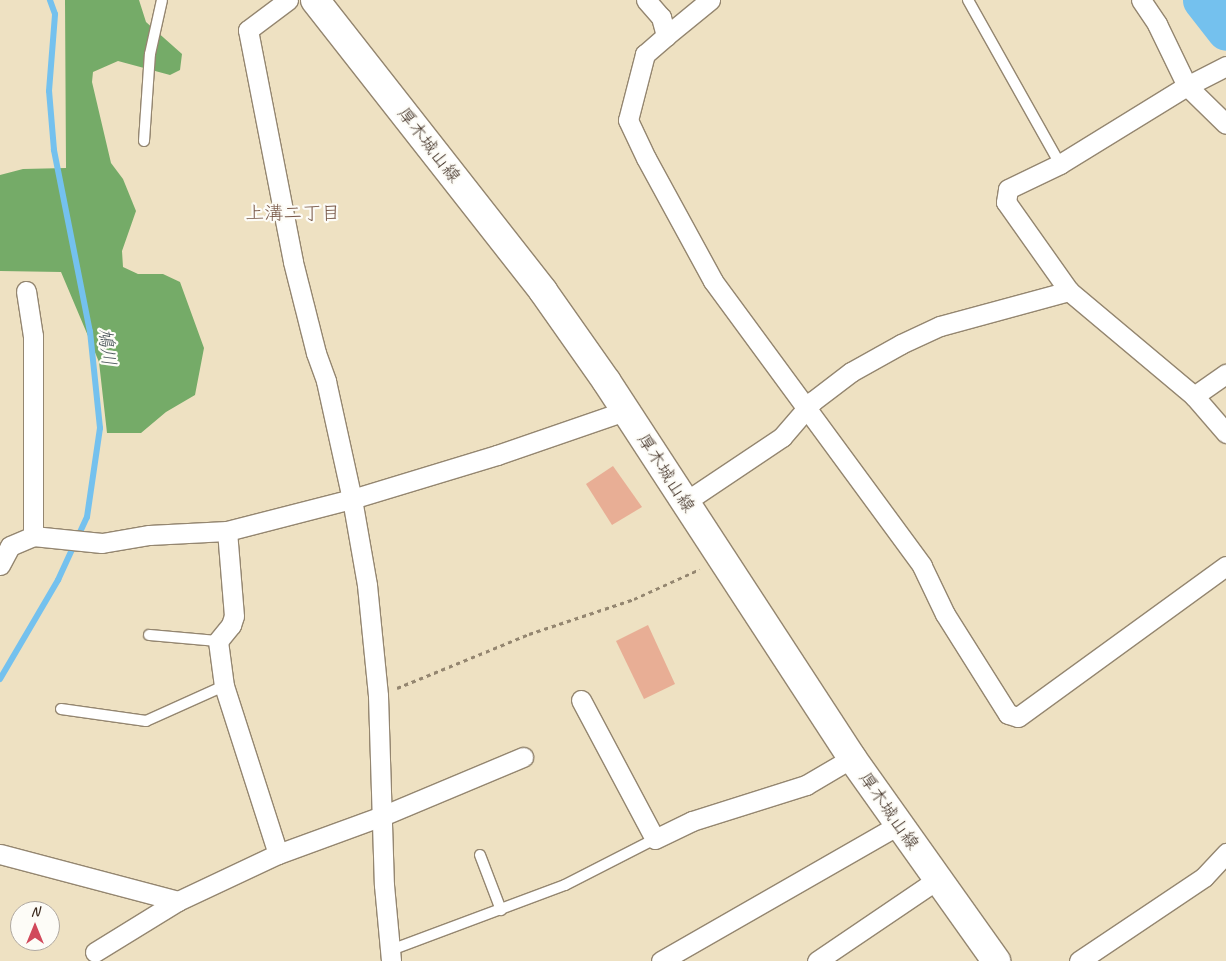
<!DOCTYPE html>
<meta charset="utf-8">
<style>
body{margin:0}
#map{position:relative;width:1226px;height:961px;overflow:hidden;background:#eee1c2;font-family:Caveat,"Klee One",sans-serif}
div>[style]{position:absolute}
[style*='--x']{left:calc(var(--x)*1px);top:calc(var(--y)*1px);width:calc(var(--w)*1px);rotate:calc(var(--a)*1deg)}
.forest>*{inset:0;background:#75ab68}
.stream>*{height:6px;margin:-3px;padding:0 3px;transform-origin:3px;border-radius:3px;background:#74c1ee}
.river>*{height:39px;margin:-19.5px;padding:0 19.5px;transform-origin:19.5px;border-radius:19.5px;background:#74c1ee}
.building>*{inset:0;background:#e8ae95}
.path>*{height:3px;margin-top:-1.5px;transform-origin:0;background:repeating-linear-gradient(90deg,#948670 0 4px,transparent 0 8px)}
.roads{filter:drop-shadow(1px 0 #948670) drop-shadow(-1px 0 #948670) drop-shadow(0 1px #948670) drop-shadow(0 -1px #948670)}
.service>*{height:10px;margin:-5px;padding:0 5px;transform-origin:5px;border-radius:5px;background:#fff}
.minor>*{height:19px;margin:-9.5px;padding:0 9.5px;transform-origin:9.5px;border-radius:9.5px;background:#fff}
.secondary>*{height:28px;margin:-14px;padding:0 14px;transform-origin:14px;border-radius:14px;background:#fff}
span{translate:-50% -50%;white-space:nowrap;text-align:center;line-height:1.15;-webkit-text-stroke:4.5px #fdfcf7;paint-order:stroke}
.street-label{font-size:18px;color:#3b2a1e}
.neighbourhood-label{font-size:19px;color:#785848}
.water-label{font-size:19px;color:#4c575c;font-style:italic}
.north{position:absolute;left:10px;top:901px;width:50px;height:50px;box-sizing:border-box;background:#fdfcf7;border:1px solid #afa8a0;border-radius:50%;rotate:0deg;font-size:14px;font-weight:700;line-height:20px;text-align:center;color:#3b2a1e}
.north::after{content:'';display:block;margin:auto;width:18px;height:22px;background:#d1495b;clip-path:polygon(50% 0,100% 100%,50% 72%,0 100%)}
</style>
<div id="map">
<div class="forest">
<i style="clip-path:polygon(65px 0,139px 0,146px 22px,182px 54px,180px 70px,170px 75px,118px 61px,93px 72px,92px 82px,111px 163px,123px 179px,136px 211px,122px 251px,123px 267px,138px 274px,163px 274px,180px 282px,204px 348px,195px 395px,166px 412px,141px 433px,107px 433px,99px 362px,61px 272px,0 271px,0 175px,23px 169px,66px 168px)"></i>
</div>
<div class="stream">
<i style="--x:0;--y:679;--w:115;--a:-59.6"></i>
<i style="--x:58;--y:580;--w:69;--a:-65.3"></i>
<i style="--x:87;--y:517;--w:90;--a:-81.7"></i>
<i style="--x:100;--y:428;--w:97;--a:-95.9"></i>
<i style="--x:90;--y:332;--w:186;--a:-101.2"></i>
<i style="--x:54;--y:150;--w:59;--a:-94.8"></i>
<i style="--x:49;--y:91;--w:77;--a:-85.5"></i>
<i style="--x:55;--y:14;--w:15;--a:-110"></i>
</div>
<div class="river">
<i style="--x:1202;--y:0;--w:39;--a:52"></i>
</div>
<div class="building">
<i style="clip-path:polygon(613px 466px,642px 507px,612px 525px,586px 484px)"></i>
<i style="clip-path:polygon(648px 625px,675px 684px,644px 699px,616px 641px)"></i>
</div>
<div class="path">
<i style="--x:397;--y:688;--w:143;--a:-22.2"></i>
<i style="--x:529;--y:634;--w:111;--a:-18.4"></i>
<i style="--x:634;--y:599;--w:72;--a:-24.4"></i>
</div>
<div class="roads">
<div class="service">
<i style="--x:968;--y:0;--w:188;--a:60.7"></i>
<i style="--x:144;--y:141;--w:87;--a:-86.1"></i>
<i style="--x:150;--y:54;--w:55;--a:-77.5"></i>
<i style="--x:149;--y:635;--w:69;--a:5"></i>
<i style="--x:61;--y:709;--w:86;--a:8"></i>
<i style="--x:146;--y:721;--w:85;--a:-24.2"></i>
<i style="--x:480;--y:855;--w:59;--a:69.1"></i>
<i style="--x:391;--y:950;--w:186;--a:-20.5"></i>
<i style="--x:565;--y:885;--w:101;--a:-27.1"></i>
</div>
<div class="minor">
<i style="--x:288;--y:0;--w:50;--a:143.1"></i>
<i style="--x:248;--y:30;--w:236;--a:79"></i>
<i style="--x:293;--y:262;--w:94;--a:75.8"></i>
<i style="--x:316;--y:353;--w:30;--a:70"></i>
<i style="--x:326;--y:381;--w:121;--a:77.6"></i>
<i style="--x:352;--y:499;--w:87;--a:80.1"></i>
<i style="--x:367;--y:585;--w:112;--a:84.3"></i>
<i style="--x:378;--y:696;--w:189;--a:88.2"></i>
<i style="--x:384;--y:885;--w:76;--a:84.7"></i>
<i style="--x:646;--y:0;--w:23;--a:49"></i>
<i style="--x:661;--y:17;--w:20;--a:75"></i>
<i style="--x:666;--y:36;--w:28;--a:139"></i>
<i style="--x:645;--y:54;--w:68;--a:104.4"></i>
<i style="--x:628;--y:120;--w:42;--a:64.7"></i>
<i style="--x:646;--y:158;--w:140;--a:61.4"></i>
<i style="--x:713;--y:281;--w:353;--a:53.7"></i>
<i style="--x:922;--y:566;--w:53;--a:64.4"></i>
<i style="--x:945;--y:614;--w:118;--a:57.8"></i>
<i style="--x:1008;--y:714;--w:10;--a:17"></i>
<i style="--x:1018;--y:717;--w:257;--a:-36"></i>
<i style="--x:1141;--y:0;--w:29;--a:56"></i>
<i style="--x:1157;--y:24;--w:69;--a:64.2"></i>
<i style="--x:1187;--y:86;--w:44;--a:-27.1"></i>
<i style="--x:666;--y:36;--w:57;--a:-39.3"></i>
<i style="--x:26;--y:291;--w:46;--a:81.2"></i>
<i style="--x:33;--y:336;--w:200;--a:90"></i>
<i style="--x:33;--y:536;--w:69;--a:5.8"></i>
<i style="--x:102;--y:543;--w:48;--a:-9.7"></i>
<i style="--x:149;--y:535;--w:78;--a:-2.9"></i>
<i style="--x:1069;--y:291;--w:109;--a:-125.3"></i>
<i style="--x:1006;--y:202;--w:13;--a:-81"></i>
<i style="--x:1008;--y:189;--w:58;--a:-25.7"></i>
<i style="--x:1060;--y:164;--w:149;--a:-31.6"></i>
<i style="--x:1187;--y:86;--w:54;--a:44.3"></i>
<i style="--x:1194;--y:396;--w:39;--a:-35"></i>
<i style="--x:685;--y:502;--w:117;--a:-33.8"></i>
<i style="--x:782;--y:437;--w:48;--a:-49.3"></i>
<i style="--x:813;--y:401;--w:48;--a:-37.3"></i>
<i style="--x:851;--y:372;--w:57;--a:-29.2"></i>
<i style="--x:901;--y:344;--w:43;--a:-24.8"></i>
<i style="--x:940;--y:326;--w:134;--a:-15.2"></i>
<i style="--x:1069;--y:291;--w:163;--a:40"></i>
<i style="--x:1194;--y:396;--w:49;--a:49.1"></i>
<i style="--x:0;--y:565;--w:21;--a:-62"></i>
<i style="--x:10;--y:546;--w:25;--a:-23"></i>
<i style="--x:581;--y:700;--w:157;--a:62"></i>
<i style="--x:655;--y:839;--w:41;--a:-25.9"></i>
<i style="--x:692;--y:821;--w:120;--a:-17.5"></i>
<i style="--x:806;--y:785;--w:53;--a:-30.4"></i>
<i style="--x:0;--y:854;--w:184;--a:14.8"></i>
<i style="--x:178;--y:901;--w:110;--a:-25.2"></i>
<i style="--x:278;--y:854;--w:176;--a:-107.8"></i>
<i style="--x:224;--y:686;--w:45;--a:-97.6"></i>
<i style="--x:218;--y:641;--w:21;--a:-51"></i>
<i style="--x:231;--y:625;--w:9;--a:-72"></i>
<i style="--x:234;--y:616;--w:85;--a:-94.7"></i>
<i style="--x:227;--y:531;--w:129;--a:-14.4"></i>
<i style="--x:352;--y:499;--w:152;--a:-16.9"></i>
<i style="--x:497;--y:455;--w:135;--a:-19"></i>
<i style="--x:278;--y:854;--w:111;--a:-20.1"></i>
<i style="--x:382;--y:816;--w:153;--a:-22.7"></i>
<i style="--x:95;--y:952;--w:97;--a:-31.6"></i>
<i style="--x:661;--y:961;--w:273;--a:-29.8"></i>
<i style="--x:817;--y:961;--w:146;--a:-34.1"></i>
<i style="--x:1079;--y:961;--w:151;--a:-33.9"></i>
<i style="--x:1204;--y:877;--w:33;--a:-47"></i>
</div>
<div class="secondary">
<i style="--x:315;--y:0;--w:370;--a:51.9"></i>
<i style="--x:543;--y:291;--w:111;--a:54.9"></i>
<i style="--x:607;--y:382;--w:449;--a:56.9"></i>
<i style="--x:852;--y:758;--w:249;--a:54.6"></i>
</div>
</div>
<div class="street-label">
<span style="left:429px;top:145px;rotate:52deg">厚木城山線</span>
<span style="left:666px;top:473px;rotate:57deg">厚木城山線</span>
<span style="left:889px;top:811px;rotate:55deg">厚木城山線</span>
</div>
<div class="neighbourhood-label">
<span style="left:293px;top:214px">上溝二丁目</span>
</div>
<div class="water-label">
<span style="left:106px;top:347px;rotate:83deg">鳩川</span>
</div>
<div class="north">N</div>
</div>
